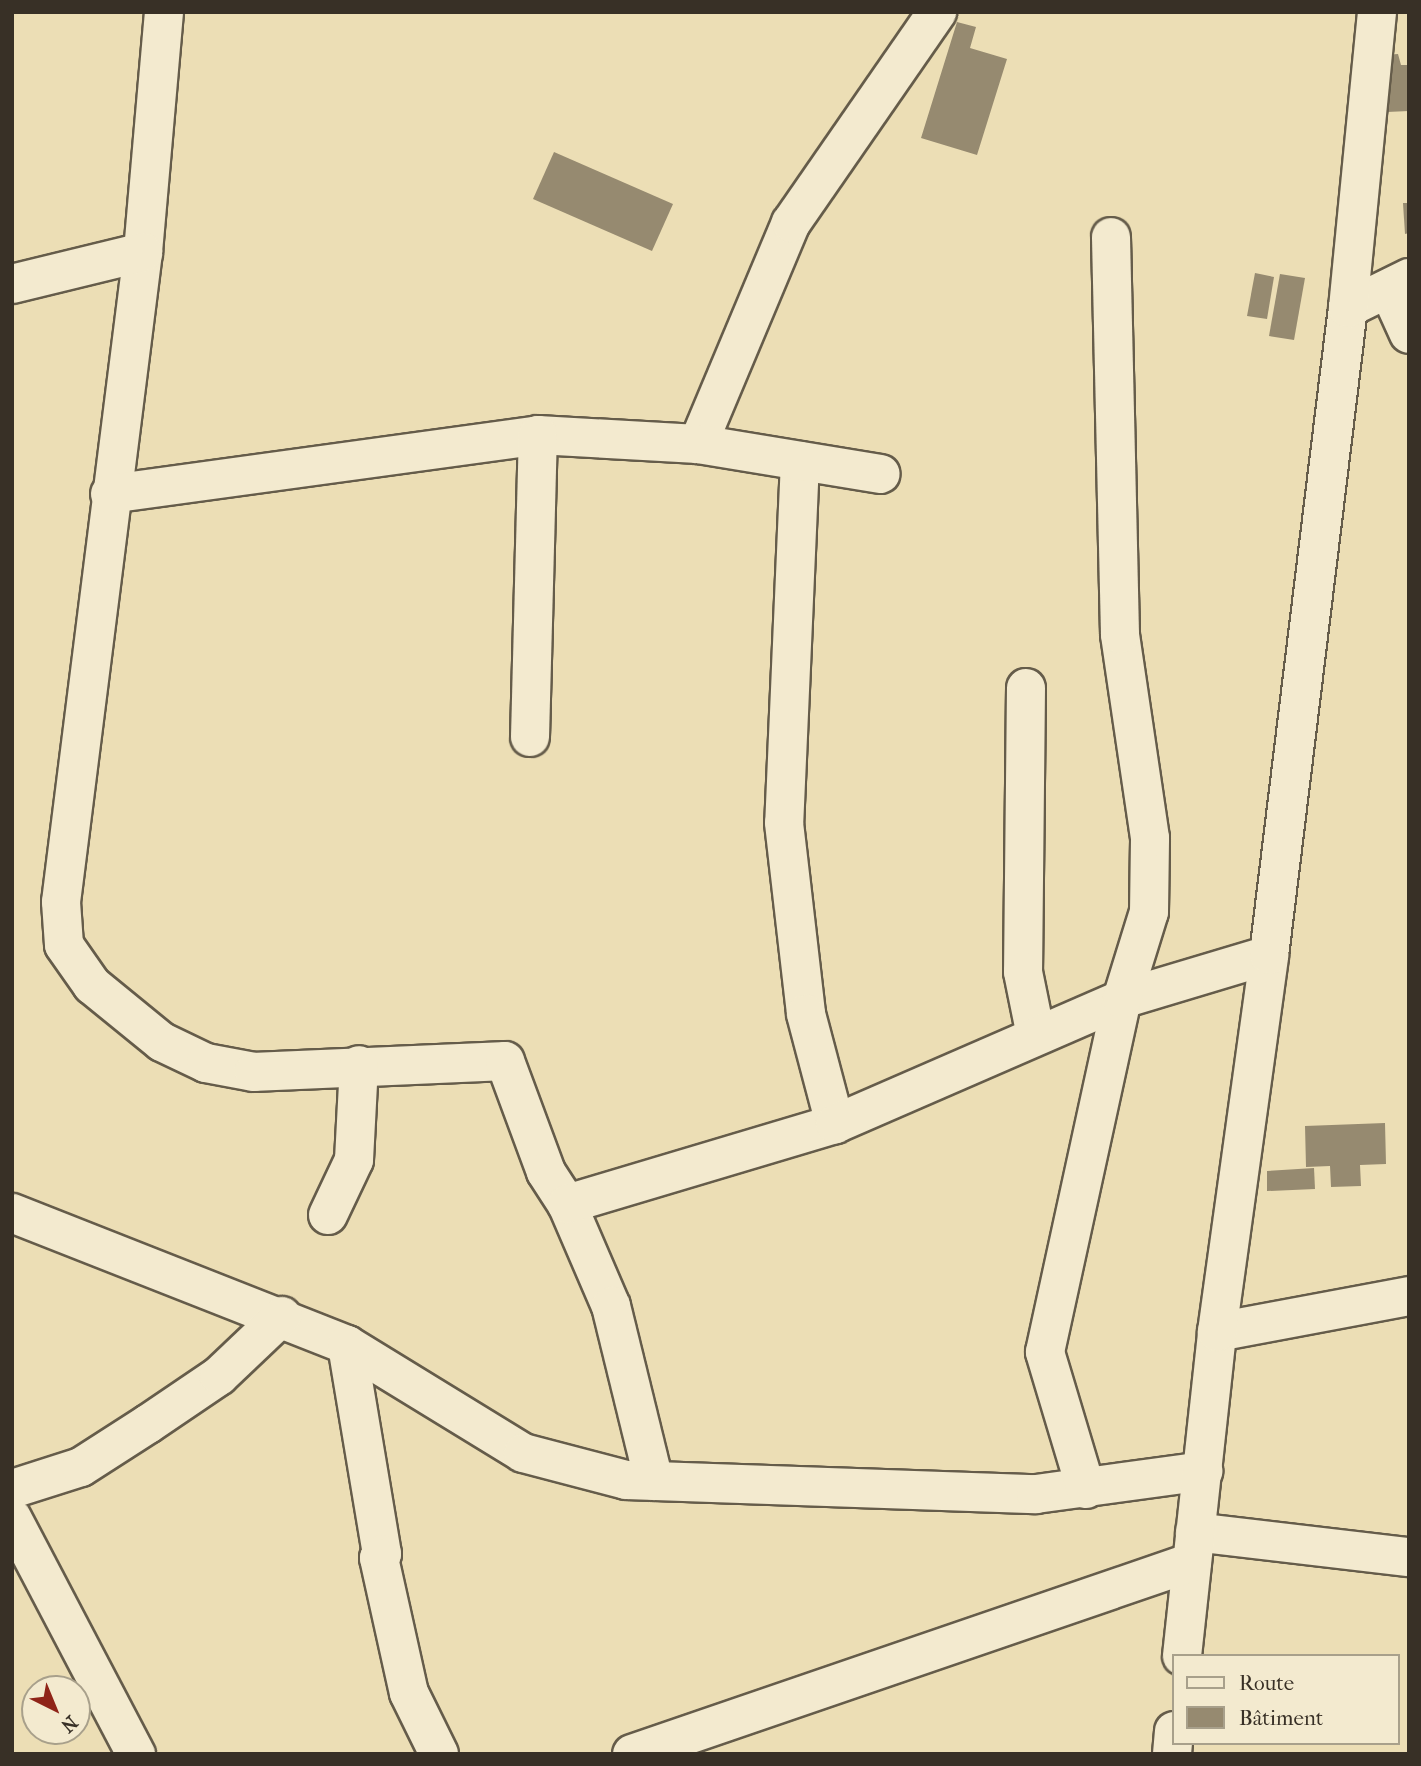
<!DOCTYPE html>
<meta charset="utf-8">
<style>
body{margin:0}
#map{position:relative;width:1421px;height:1766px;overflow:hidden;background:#ecdeb5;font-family:"IM FELL French Canon",serif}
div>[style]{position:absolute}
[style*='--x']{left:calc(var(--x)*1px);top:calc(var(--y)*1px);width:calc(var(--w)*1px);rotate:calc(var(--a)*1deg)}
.building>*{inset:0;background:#968a70}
.roads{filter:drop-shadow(2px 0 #655c4a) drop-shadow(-2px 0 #655c4a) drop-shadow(0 2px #655c4a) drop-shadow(0 -2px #655c4a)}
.minor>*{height:38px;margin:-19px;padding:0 19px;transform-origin:19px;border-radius:19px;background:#f3eacf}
span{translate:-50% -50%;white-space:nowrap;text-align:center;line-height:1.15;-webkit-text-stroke:6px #f3eacf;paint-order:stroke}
.frame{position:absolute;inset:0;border:14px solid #383026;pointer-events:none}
.legend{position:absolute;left:1172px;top:1654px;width:228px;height:91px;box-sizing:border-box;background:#f3eacf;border:2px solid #a8a08b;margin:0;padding:9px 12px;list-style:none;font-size:21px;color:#383026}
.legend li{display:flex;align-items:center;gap:14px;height:35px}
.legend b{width:35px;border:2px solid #a8a08b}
.north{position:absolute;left:21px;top:1675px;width:70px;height:70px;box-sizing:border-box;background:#f3eacf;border:2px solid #a8a08b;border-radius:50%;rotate:137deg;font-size:19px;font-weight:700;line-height:28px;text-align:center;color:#383026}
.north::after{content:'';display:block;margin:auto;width:24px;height:32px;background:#8f2418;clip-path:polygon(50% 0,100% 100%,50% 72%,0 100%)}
</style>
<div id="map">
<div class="building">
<i style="clip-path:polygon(957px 22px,976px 27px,970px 48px,1007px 59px,977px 155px,921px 138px)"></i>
<i style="clip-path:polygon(1398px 54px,1401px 65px,1409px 65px,1409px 111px,1387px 112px,1383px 55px)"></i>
<i style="clip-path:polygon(554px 152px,673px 204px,652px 251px,533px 199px)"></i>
<i style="clip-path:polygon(1403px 203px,1409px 203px,1409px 233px,1405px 234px)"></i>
<i style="clip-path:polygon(1255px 273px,1274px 277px,1267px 319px,1247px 316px)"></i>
<i style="clip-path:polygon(1280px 274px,1305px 278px,1294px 340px,1269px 336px)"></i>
<i style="clip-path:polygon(1385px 1123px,1386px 1164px,1360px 1165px,1361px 1186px,1331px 1187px,1330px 1166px,1306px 1167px,1305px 1126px)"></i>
<i style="clip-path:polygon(1314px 1168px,1315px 1189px,1267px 1191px,1267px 1171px)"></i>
</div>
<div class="roads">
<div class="minor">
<i style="--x:164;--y:12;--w:241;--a:95"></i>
<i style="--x:143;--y:252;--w:655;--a:97.19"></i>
<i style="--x:61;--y:902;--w:43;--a:86"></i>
<i style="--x:64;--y:945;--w:49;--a:55"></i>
<i style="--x:92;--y:985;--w:90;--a:39.2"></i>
<i style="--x:162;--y:1042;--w:49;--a:25.5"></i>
<i style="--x:206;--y:1063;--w:49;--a:10.6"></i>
<i style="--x:254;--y:1072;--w:251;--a:-2.5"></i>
<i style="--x:505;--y:1061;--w:118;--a:69.7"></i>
<i style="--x:546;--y:1172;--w:38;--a:57"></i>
<i style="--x:567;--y:1204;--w:111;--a:66.7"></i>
<i style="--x:611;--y:1306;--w:180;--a:76.2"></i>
<i style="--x:12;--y:284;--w:135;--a:-13.7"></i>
<i style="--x:1389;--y:290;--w:48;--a:65.6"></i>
<i style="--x:1348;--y:308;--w:68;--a:-26.2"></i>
<i style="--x:698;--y:444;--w:240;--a:-67.2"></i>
<i style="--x:791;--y:223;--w:257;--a:-55.3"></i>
<i style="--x:800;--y:461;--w:362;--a:92.5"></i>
<i style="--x:784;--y:823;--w:192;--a:83.4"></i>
<i style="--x:806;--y:1014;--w:114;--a:75.2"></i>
<i style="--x:110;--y:494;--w:432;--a:-7.8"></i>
<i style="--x:538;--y:435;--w:160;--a:3.2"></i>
<i style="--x:698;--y:444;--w:185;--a:9.3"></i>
<i style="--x:1026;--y:688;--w:284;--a:90.6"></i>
<i style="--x:1023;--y:972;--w:65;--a:78.5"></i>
<i style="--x:530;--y:737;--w:302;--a:-88.5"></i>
<i style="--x:567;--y:1204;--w:280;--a:-16.6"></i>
<i style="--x:835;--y:1124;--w:313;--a:-23.5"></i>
<i style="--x:1122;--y:999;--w:153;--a:-16.7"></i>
<i style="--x:12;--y:1213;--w:360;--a:21.5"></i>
<i style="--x:347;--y:1345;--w:206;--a:31.5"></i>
<i style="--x:523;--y:1453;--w:106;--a:14.7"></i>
<i style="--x:626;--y:1480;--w:410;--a:2"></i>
<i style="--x:1036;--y:1494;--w:169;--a:-7.8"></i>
<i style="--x:328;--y:1215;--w:61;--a:-64.7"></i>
<i style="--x:354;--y:1160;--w:95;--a:-87"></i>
<i style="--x:1217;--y:1332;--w:195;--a:-10.6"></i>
<i style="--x:347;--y:1345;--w:212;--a:80.5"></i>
<i style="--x:382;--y:1554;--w:5;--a:127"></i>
<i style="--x:379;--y:1558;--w:138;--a:77.5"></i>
<i style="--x:409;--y:1693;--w:68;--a:63.8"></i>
<i style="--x:12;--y:1489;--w:72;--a:-17.7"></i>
<i style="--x:81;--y:1467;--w:80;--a:-32.7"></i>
<i style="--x:148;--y:1424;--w:86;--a:-34.1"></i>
<i style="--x:219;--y:1376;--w:87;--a:-43.6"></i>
<i style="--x:1086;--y:1489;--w:143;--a:-106.7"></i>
<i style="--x:1045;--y:1352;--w:361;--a:-77.7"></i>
<i style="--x:1122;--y:999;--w:91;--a:-72.8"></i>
<i style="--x:1149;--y:912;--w:74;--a:-89.2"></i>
<i style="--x:1150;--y:838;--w:206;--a:-98.4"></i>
<i style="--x:1120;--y:634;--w:397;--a:-91.3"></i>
<i style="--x:12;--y:1518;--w:267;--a:62.3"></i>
<i style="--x:1195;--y:1532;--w:215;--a:6.7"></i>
<i style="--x:1182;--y:1656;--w:326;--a:-83.8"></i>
<i style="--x:1217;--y:1332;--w:381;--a:-82.1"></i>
<i style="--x:1269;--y:955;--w:652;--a:-83.04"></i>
<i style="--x:1348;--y:308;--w:297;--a:-84.4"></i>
<i style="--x:632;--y:1754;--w:592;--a:-18.92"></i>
<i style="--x:1172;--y:1754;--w:23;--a:-85"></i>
</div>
</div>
<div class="frame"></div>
<ul class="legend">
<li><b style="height:9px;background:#f3eacf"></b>Route</li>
<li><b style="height:19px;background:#968a70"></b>Bâtiment</li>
</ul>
<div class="north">N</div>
</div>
